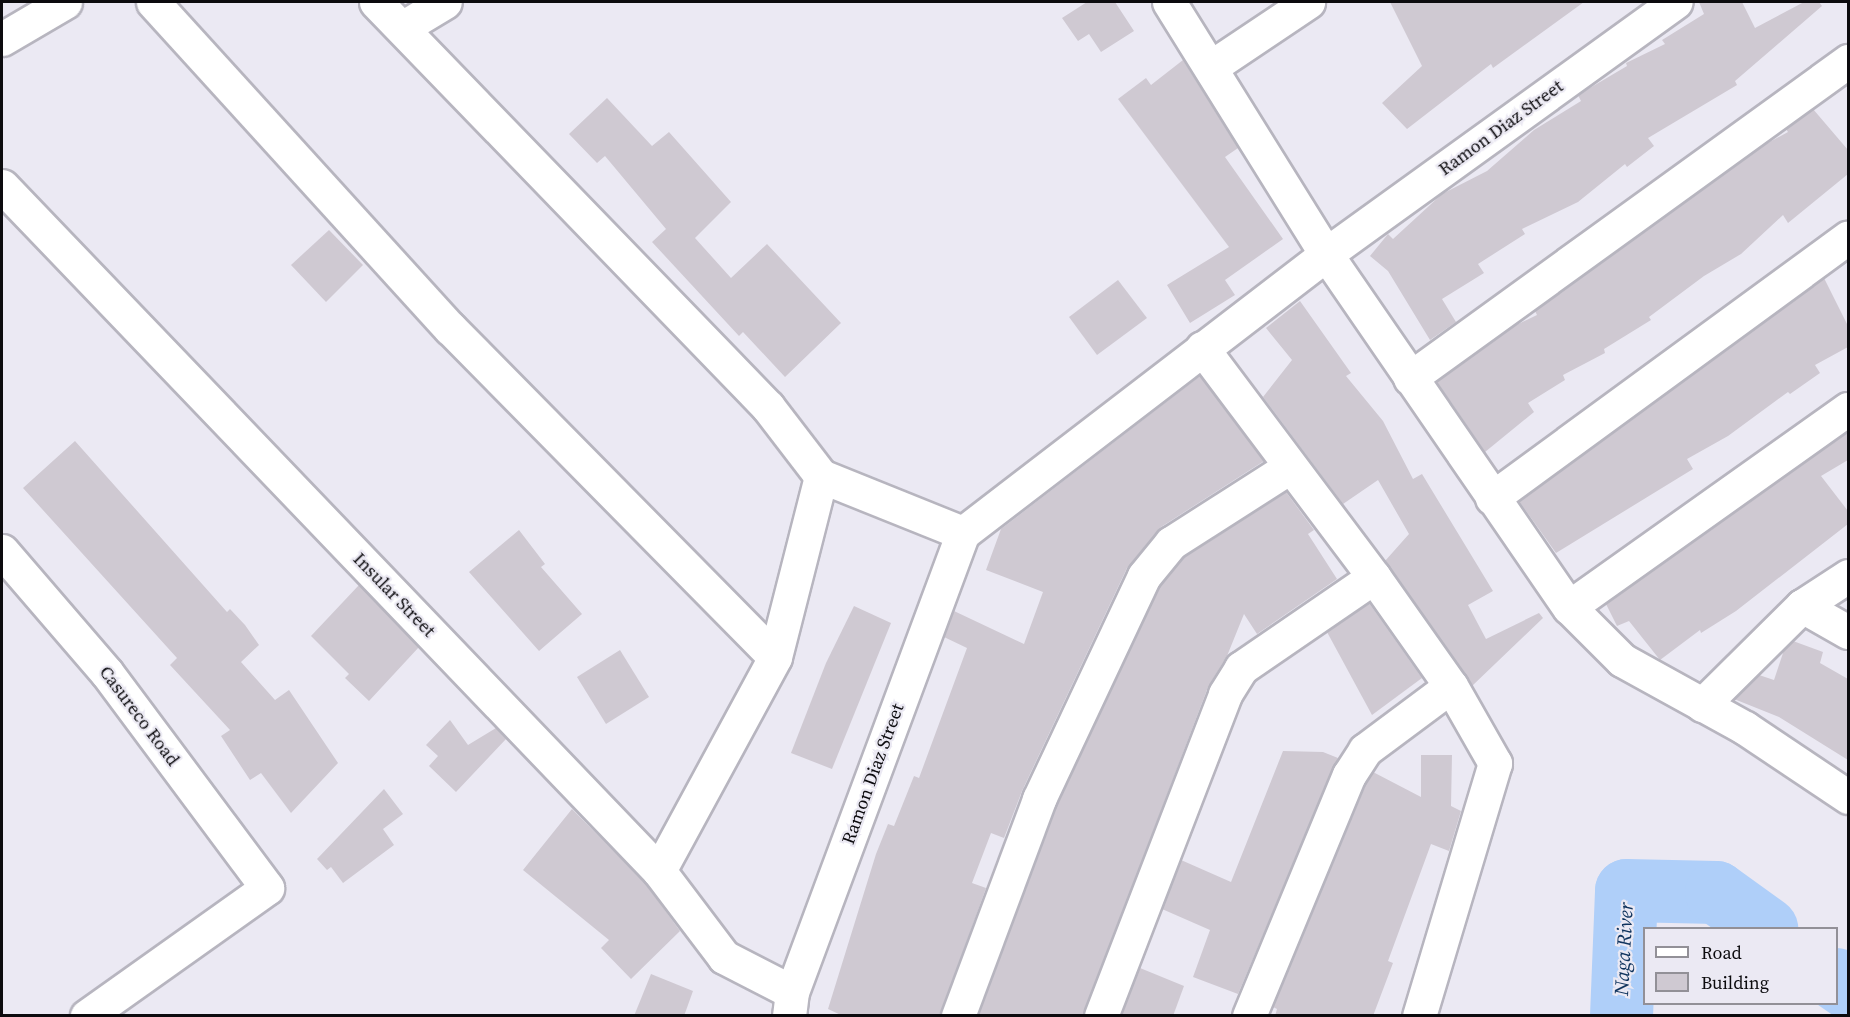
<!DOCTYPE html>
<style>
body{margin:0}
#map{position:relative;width:1850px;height:1017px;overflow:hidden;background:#ebe9f3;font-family:"Source Serif 4",serif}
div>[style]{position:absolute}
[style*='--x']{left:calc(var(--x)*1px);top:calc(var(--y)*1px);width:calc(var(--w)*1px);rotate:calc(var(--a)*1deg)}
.river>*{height:63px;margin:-31.5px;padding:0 31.5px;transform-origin:31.5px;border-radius:31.5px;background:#afcff9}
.building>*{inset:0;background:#cfc9d2}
.roads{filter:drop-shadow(2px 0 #b7b5bf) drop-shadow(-2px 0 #b7b5bf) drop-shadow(0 2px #b7b5bf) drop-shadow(0 -2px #b7b5bf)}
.minor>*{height:33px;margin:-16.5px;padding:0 16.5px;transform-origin:16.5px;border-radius:16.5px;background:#fff}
span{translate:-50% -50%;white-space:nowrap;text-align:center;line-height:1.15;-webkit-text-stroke:4.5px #ebe9f3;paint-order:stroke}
.street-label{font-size:18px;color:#0c0b0e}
.water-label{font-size:20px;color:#10345e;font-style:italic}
.frame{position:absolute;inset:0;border:3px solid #0c0b0e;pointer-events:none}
.legend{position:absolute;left:1643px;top:927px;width:195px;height:78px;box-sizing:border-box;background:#ebe9f3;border:2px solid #929097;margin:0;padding:8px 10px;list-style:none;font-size:18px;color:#0c0b0e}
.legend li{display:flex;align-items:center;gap:12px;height:30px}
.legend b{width:30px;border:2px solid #929097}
</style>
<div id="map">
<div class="river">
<i style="--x:1836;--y:979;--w:14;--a:34"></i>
<i style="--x:1621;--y:1016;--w:126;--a:-87.7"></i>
<i style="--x:1626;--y:890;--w:90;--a:1.3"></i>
<i style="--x:1716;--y:892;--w:62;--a:35.8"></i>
</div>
<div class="building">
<i style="clip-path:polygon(1087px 2px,1115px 2px,1134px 31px,1101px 52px,1089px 34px,1078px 41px,1062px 18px)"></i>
<i style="clip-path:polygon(1390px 2px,1584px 2px,1493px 68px,1491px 64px,1407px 129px,1382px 103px,1422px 66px)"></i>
<i style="clip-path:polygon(1699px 2px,1742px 2px,1755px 28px,1804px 2px,1819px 2px,1822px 6px,1735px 81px,1737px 85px,1648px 138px,1654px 146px,1627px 167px,1625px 164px,1578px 202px,1522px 229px,1525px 234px,1478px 264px,1484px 273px,1442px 299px,1456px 322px,1430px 340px,1388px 271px,1370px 256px,1388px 234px,1393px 239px,1442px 194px,1487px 171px,1534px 130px,1581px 101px,1578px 95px,1627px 66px,1626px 63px,1665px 44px,1662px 40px,1704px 14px)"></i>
<i style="clip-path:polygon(1183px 60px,1238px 148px,1225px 157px,1283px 239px,1225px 280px,1235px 295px,1190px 323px,1167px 285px,1229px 247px,1118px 99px,1146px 78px,1151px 85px)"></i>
<i style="clip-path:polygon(607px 98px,652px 146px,669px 132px,731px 202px,695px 238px,731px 278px,767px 244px,841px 323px,785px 377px,743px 332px,739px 336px,652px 242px,666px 229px,605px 156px,597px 163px,569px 134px)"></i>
<i style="clip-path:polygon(1813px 109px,1848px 150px,1848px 174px,1788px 223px,1783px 215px,1741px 254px,1704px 276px,1649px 317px,1651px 320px,1604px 349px,1605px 353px,1563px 375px,1565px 380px,1528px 403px,1534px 412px,1485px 452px,1437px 382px,1514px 326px,1537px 315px,1535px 311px,1766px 144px,1788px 132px,1786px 129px)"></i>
<i style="clip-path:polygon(329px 230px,363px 265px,326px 302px,291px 265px)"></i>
<i style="clip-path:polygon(1824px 278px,1848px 326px,1848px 347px,1815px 365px,1820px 373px,1790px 394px,1788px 392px,1728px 436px,1687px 459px,1693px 469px,1556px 553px,1519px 501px)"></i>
<i style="clip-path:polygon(1118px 280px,1147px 318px,1097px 355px,1069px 317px)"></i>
<i style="clip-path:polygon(1300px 301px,1351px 373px,1346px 376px,1383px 421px,1413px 479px,1422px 474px,1493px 591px,1468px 605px,1486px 639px,1539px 613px,1543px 618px,1472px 686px,1385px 561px,1409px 534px,1378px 480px,1343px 504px,1263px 397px,1292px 360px,1266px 328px)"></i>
<i style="clip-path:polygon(1200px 376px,1264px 461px,1161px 527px,1127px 568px,1022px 791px,1004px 838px,991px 833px,972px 883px,986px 888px,940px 1016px,843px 1016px,828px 1009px,876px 854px,888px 824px,894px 826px,914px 776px,919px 778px,967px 648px,944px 637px,954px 611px,1024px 644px,1043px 592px,986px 570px,1001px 529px)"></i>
<i style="clip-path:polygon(1848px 432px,1848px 460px,1821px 476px,1848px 511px,1848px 524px,1736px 611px,1701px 633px,1700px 630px,1660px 660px,1629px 621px,1617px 626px,1606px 604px)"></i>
<i style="clip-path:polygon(75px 441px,227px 612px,230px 609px,245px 625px,259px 645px,241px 662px,275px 700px,289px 690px,338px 763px,291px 813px,261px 773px,250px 780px,221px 736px,230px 730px,170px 665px,177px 658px,23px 488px)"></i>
<i style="clip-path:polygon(1286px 492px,1314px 530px,1308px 534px,1337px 579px,1257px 634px,1244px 614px,1227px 656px,1208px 687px,1083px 1016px,978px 1016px,1056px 806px,1160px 586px,1184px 557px)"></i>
<i style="clip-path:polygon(519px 530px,545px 564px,541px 567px,582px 614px,539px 651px,469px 572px)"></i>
<i style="clip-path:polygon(359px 585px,419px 647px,369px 701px,345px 678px,349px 674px,311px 636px)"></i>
<i style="clip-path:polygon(1369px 603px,1422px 678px,1372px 715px,1327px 632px)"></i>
<i style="clip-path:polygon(854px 606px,891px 623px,832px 769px,791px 753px,826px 663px)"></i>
<i style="clip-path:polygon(1793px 641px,1823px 652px,1820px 663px,1848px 679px,1848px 760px,1779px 717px,1734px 699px,1759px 675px,1774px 680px,1784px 650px)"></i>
<i style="clip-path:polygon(620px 650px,649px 697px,606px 724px,577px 677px)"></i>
<i style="clip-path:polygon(450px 720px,468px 745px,496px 728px,506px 739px,456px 792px,429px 766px,438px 756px,426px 745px)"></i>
<i style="clip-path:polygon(1283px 751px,1323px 752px,1338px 758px,1238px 994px,1193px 977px,1210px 930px,1162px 909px,1181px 860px,1231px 882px)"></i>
<i style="clip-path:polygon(1421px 755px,1452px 755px,1451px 806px,1461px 811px,1449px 851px,1431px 844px,1388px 961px,1393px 963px,1373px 1016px,1275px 1016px,1277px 1009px,1273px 1007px,1366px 784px,1373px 772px,1421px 797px)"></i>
<i style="clip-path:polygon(384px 789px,403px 814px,383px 829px,394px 845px,343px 883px,331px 867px,327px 870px,317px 859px)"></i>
<i style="clip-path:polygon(572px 809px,645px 883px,680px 931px,631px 979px,601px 948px,609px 940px,523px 870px)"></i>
<i style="clip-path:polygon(1140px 968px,1184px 986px,1173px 1016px,1121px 1016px)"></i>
<i style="clip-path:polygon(651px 974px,693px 991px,684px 1016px,634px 1016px)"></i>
</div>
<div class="roads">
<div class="minor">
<i style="--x:153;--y:2;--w:441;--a:47.7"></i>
<i style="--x:450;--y:328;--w:462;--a:45.4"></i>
<i style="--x:376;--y:2;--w:564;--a:45.93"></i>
<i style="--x:768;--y:407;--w:87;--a:52.5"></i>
<i style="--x:821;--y:476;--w:153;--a:21.9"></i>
<i style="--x:1169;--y:2;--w:297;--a:58.1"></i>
<i style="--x:1326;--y:254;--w:429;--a:55.5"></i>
<i style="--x:1569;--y:607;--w:75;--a:45"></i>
<i style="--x:1622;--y:660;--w:141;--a:28.9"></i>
<i style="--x:1745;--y:728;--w:124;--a:33.8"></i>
<i style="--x:402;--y:28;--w:50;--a:-31.2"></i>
<i style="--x:2;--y:39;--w:73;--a:-30.4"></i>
<i style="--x:1211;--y:67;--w:117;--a:-33.8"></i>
<i style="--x:2;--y:186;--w:949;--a:46.2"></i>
<i style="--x:659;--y:871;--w:108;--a:52.9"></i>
<i style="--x:724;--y:957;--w:76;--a:27.2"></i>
<i style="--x:1202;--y:348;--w:286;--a:53.1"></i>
<i style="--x:1374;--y:577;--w:133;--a:54.8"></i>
<i style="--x:1451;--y:686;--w:89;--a:60.3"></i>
<i style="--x:1495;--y:763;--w:264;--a:106.7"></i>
<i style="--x:1410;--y:378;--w:541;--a:-35.89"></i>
<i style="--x:1492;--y:498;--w:441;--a:-36.2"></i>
<i style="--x:963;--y:533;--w:458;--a:-37.5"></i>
<i style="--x:1326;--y:254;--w:431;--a:-35.8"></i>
<i style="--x:2;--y:551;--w:161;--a:49.3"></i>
<i style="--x:107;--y:673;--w:268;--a:53.3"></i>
<i style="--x:267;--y:888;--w:221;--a:144.6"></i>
<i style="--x:1802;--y:606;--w:53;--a:29.5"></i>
<i style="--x:1569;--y:607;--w:342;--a:-35.4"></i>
<i style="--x:1702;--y:705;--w:141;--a:-44.7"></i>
<i style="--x:1802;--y:606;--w:55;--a:-33.1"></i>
<i style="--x:659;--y:871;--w:243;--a:-61.5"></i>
<i style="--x:775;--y:657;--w:187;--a:-75.7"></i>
<i style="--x:789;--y:1016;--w:24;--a:-83"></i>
<i style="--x:792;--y:992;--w:490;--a:-69.6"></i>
<i style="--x:958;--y:1016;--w:232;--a:-69.5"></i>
<i style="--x:1039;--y:799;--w:246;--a:-64.8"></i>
<i style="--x:1144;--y:576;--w:43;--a:-50.7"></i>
<i style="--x:1171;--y:543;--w:141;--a:-32.6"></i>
<i style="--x:1101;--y:1016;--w:345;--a:-68.9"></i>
<i style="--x:1225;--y:694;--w:31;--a:-58"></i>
<i style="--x:1241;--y:668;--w:161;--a:-34.4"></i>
<i style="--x:1249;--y:1016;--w:261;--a:-67.5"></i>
<i style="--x:1349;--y:775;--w:30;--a:-57"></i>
<i style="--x:1365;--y:750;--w:107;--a:-36.7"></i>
</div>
</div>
<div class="street-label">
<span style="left:1501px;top:128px;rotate:-36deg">Ramon Diaz Street</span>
<span style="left:394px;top:595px;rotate:46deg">Insular Street</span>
<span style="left:139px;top:716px;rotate:53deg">Casureco Road</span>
<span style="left:873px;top:774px;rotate:-70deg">Ramon Diaz Street</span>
</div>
<div class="water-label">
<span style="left:1624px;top:949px;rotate:-87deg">Naga River</span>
</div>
<div class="frame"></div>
<ul class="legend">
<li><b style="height:8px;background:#fff"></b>Road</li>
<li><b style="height:16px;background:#cfc9d2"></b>Building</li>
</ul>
</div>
